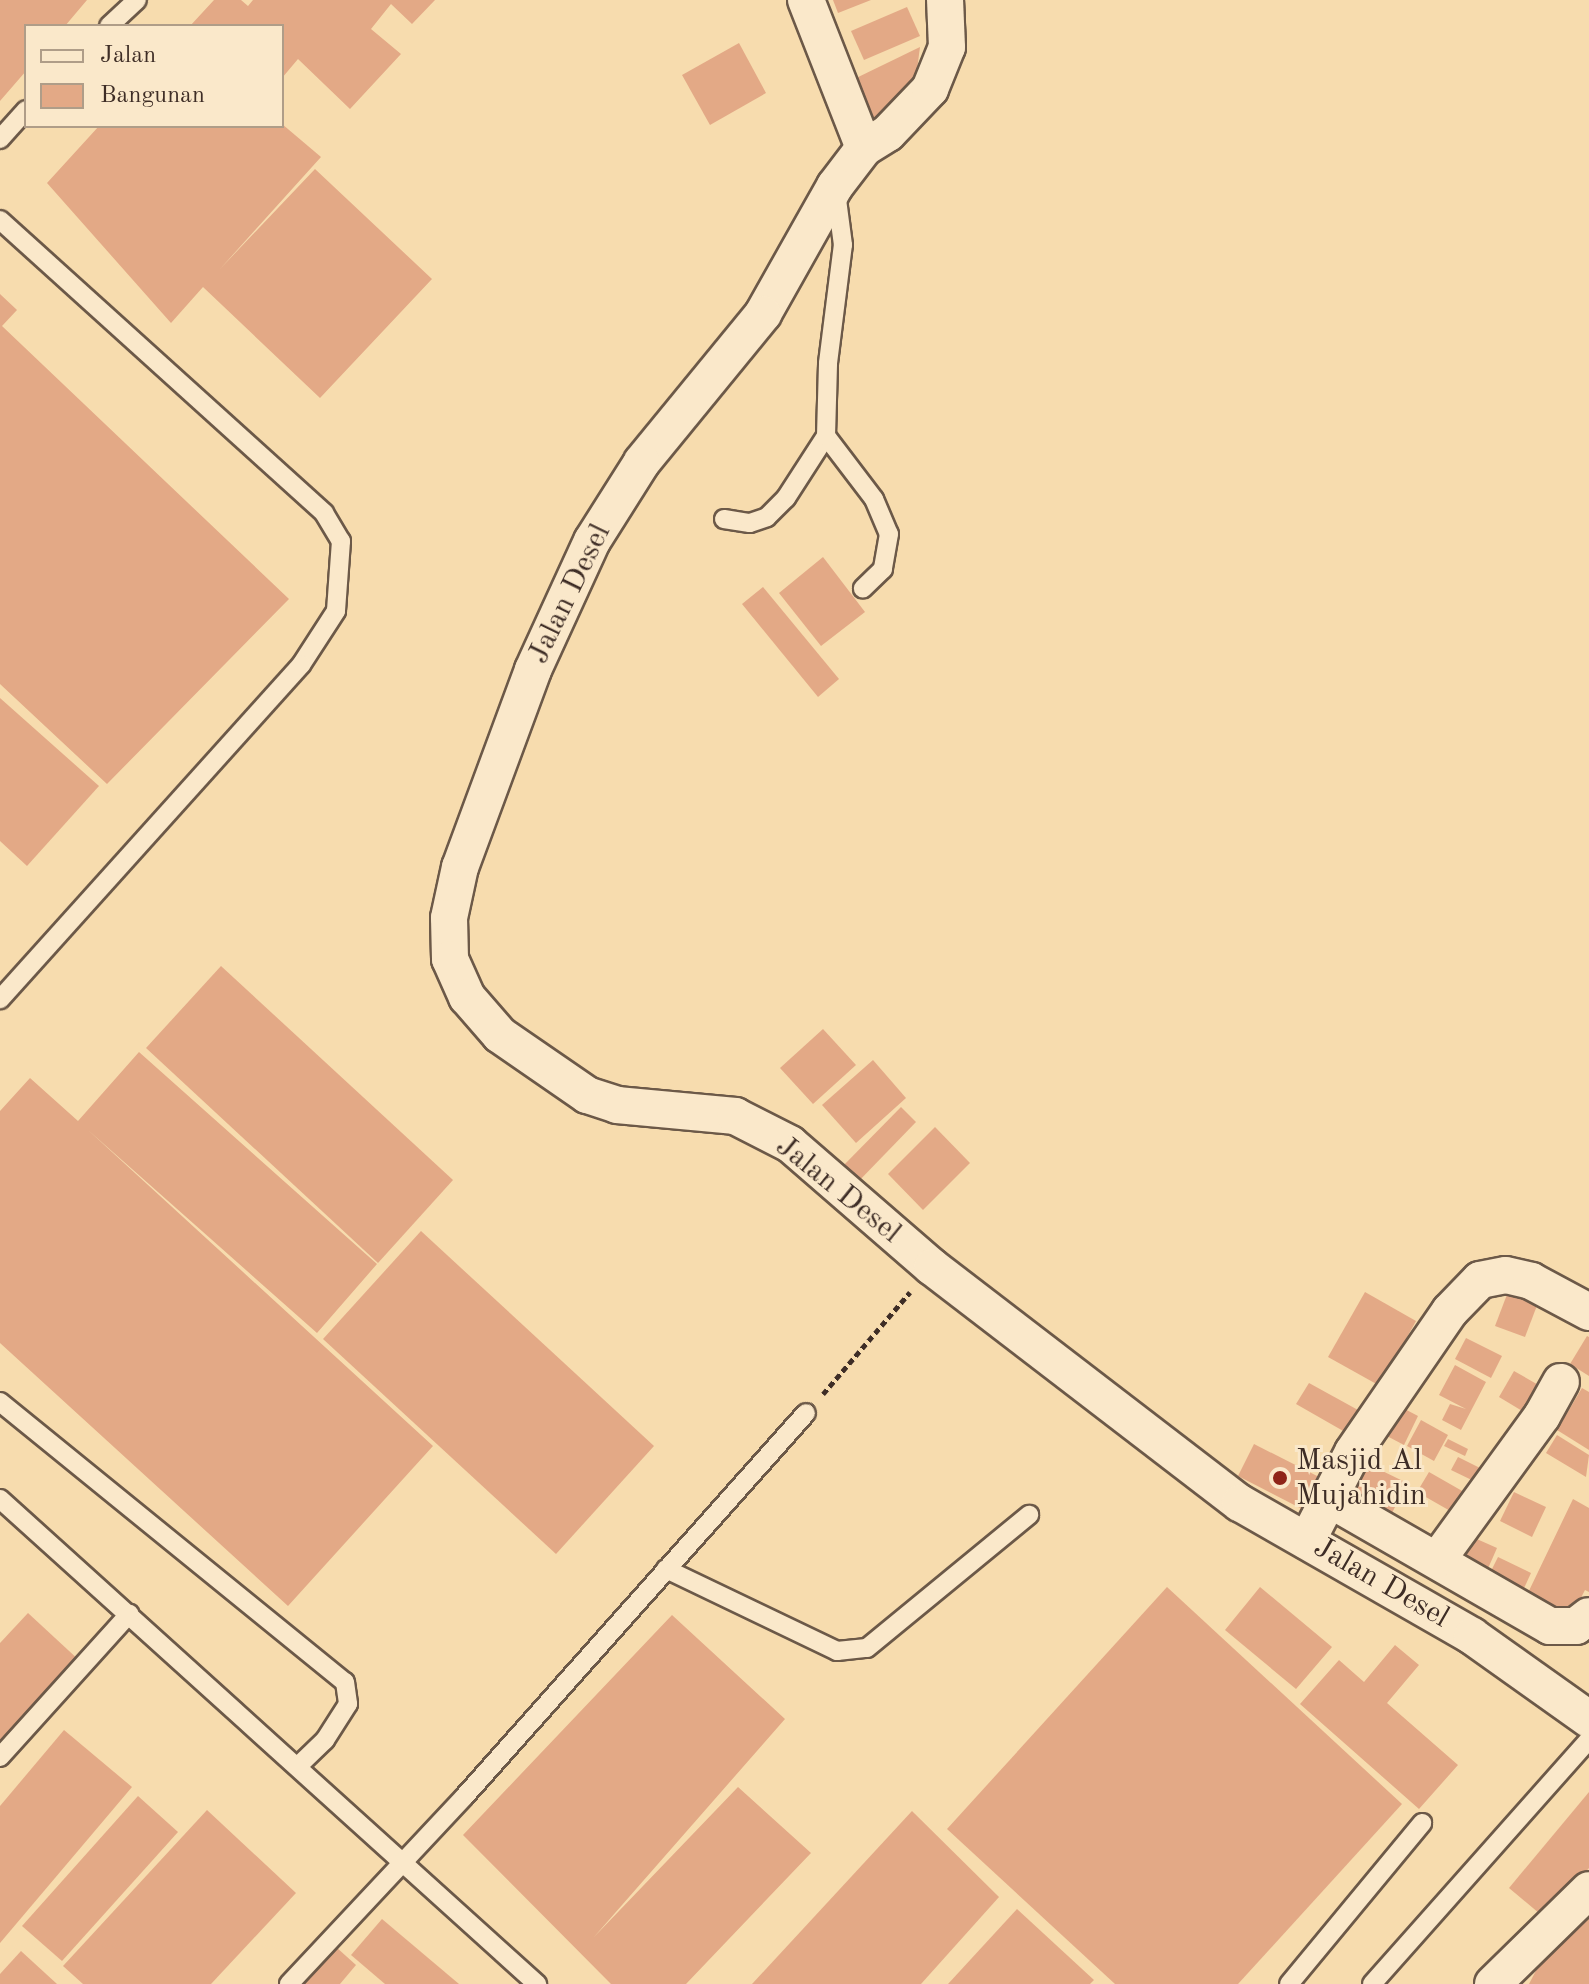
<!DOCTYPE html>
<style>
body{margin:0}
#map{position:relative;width:1589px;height:1984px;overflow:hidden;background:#f7dcae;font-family:"Old Standard TT",serif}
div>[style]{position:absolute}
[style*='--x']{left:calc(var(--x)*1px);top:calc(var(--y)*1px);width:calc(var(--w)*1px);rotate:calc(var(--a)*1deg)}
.building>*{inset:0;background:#e3a986}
.path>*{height:5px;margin-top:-2.5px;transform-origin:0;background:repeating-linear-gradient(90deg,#3e2d26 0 6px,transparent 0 10px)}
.roads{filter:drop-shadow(2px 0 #6c5948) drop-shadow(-2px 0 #6c5948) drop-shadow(0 2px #6c5948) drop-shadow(0 -2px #6c5948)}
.service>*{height:18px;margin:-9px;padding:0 9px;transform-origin:9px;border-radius:9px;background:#fae8ca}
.minor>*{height:36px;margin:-18px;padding:0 18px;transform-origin:18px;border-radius:18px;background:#fae8ca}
.dots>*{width:22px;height:22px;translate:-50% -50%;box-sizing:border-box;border:4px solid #fae8ca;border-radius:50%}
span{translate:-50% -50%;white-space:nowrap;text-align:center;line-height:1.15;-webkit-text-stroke:6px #fae8ca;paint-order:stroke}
.street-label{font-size:30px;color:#3e2d26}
.poi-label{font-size:30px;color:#3e2d26}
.left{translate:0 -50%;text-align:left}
.legend{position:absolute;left:24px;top:24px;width:260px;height:104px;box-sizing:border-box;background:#fae8ca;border:2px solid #af9d88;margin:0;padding:10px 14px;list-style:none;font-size:24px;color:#3e2d26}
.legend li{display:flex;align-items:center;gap:16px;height:40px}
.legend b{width:40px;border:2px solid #af9d88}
</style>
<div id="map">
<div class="building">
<i style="clip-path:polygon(0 0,87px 0,65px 26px,26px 26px,26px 71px,0 101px)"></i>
<i style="clip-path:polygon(214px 0,241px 0,248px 6px,253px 0,435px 0,412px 24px,391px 4px,371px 29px,401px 54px,350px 109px,298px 59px,282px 78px,282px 26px,190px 26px)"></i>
<i style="clip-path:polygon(833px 0,871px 0,838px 13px)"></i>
<i style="clip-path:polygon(907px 7px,920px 36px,864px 60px,851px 31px)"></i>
<i style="clip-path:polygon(739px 43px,766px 93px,710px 125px,682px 75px)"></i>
<i style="clip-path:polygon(920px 47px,913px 100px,870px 122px,850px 81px)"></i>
<i style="clip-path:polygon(282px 124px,321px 157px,220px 269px,315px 169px,432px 279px,320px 398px,203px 287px,171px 323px,47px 183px,99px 126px)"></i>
<i style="clip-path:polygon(0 294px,17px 310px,2px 326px,289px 599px,107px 784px,0 684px)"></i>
<i style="clip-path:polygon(823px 557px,865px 612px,821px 646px,779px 593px)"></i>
<i style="clip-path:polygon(763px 587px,839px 679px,818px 697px,742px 604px)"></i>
<i style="clip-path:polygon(0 698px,99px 786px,27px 866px,0 841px)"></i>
<i style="clip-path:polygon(221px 966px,453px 1180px,378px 1263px,146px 1048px)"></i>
<i style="clip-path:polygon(823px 1029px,856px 1065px,813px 1104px,780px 1068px)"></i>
<i style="clip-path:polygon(139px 1052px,377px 1264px,317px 1333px,88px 1130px,433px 1446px,288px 1606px,0 1343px,0 1111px,30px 1078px,78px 1121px)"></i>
<i style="clip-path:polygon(873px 1060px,906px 1098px,856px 1143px,822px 1105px)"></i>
<i style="clip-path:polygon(901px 1107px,916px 1122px,855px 1185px,840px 1169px)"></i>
<i style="clip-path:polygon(935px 1127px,970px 1163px,923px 1210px,888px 1174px)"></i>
<i style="clip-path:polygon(421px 1231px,654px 1446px,556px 1554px,323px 1339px)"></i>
<i style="clip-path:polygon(1511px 1284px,1541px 1295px,1525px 1337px,1495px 1326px)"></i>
<i style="clip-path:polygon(1365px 1292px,1416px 1321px,1380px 1386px,1328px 1357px)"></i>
<i style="clip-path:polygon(1587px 1336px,1589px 1337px,1589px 1376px,1570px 1364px)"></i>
<i style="clip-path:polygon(1466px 1338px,1502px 1356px,1491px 1378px,1455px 1359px)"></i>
<i style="clip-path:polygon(1455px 1365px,1486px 1382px,1461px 1430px,1442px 1420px,1450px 1404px,1466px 1409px,1439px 1395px)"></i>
<i style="clip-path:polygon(1514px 1371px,1549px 1391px,1534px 1418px,1499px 1397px)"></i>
<i style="clip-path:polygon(1309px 1383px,1358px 1410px,1345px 1432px,1296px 1404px)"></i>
<i style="clip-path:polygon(1582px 1388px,1589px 1392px,1589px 1450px,1557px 1430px)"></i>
<i style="clip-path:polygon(1399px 1406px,1418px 1416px,1404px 1445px,1385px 1435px)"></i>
<i style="clip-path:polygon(1421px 1420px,1448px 1435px,1434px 1461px,1407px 1446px)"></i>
<i style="clip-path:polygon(1557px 1435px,1589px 1455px,1586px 1477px,1546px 1453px)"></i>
<i style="clip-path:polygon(1448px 1439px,1468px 1449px,1465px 1456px,1444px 1446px)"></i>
<i style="clip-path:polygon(1254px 1444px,1323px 1479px,1306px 1511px,1238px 1476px)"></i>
<i style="clip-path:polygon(1458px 1457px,1486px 1471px,1480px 1484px,1451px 1470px)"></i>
<i style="clip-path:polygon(1364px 1462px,1407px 1483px,1388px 1521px,1345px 1500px)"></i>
<i style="clip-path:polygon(1429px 1472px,1464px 1492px,1452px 1512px,1417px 1492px)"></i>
<i style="clip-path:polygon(1514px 1492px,1546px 1507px,1532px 1537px,1500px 1521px)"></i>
<i style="clip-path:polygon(1573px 1499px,1589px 1508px,1589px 1592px,1585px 1590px,1569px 1621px,1526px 1597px)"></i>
<i style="clip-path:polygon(1461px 1532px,1497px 1548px,1486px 1573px,1450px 1556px)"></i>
<i style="clip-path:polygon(1498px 1557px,1531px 1573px,1519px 1599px,1485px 1583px)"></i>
<i style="clip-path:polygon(1167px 1587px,1402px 1804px,1238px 1984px,1115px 1984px,947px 1829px)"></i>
<i style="clip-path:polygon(1260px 1587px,1332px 1647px,1296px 1689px,1225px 1630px)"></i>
<i style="clip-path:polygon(28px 1613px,81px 1662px,0 1750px,0 1643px)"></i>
<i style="clip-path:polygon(672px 1615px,785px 1719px,594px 1937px,738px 1787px,811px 1853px,686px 1984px,611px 1984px,463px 1835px)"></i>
<i style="clip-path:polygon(1395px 1645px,1419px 1665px,1387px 1703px,1458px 1765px,1419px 1809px,1300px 1704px,1339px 1660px,1364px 1682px)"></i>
<i style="clip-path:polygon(64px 1730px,132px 1787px,0 1943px,0 1806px)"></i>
<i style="clip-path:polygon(1589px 1792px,1589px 1868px,1546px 1919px,1509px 1888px)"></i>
<i style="clip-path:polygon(138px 1796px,178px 1832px,62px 1961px,22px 1926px)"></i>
<i style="clip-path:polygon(207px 1810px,296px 1893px,211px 1984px,83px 1984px,63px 1966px)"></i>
<i style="clip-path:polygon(912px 1811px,999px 1897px,921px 1984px,752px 1984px)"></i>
<i style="clip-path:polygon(1017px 1909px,1094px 1980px,1090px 1984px,948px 1984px)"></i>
<i style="clip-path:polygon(1589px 1914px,1589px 1984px,1529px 1984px,1542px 1959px)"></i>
<i style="clip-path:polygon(382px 1919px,459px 1984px,385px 1984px,351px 1955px)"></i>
<i style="clip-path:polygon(336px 1947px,356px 1965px,340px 1984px,304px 1984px)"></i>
<i style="clip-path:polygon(21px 1951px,57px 1984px,0 1984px,0 1974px)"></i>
</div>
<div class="path">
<i style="--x:823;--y:1394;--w:134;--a:-49.5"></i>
</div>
<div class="roads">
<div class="service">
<i style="--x:109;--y:26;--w:38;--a:-43"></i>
<i style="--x:0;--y:139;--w:39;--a:-48"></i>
<i style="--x:0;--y:220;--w:437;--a:42.1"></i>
<i style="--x:324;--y:513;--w:33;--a:59"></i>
<i style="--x:341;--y:541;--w:70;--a:94.1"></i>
<i style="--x:336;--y:611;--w:64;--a:122.9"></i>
<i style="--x:301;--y:665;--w:450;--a:132"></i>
<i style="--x:826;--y:436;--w:79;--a:52.7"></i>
<i style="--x:874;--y:499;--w:38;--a:67"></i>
<i style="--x:889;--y:534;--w:36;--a:100"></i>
<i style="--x:883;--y:569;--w:28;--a:136"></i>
<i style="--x:724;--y:519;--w:26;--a:9"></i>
<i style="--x:750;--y:523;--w:18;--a:-19"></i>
<i style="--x:767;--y:517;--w:27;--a:-45"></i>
<i style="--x:786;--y:498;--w:74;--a:-57.2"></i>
<i style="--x:826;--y:436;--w:73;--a:-88.4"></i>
<i style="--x:828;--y:363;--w:119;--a:-82.8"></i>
<i style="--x:843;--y:245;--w:53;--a:-97.5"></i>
<i style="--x:0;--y:1402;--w:444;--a:39.1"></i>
<i style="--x:345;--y:1682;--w:22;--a:82"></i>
<i style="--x:348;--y:1704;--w:43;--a:122.6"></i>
<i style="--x:325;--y:1740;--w:36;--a:136"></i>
<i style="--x:0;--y:1499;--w:724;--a:42.09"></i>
<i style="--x:666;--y:1569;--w:190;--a:25.6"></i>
<i style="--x:837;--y:1651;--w:30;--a:-6"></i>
<i style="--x:867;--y:1648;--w:210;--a:-39.4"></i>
<i style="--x:0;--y:1757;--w:193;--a:-47.9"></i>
<i style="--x:289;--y:1984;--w:256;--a:-46.9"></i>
<i style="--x:464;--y:1797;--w:514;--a:-48.31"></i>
<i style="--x:1289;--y:1984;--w:209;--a:-50.4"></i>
<i style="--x:1372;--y:1984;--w:327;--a:-48.4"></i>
</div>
<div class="minor">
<i style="--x:806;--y:0;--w:159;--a:68.6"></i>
<i style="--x:864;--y:148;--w:48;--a:127.3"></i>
<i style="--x:835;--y:186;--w:147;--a:119.4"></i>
<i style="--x:763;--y:314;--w:191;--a:129.3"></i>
<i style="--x:642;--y:462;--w:93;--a:122.3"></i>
<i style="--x:592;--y:541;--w:142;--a:114.6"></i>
<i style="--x:533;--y:670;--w:210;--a:110.3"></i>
<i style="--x:460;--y:867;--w:52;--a:102.2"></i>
<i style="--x:449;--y:918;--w:41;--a:88.6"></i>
<i style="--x:450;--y:959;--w:42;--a:65.9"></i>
<i style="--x:467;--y:997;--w:50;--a:49"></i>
<i style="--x:500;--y:1035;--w:106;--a:34.6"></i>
<i style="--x:587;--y:1095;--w:32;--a:18"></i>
<i style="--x:617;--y:1105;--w:119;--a:5.3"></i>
<i style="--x:735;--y:1116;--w:62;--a:27"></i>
<i style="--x:790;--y:1144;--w:188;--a:40.9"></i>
<i style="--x:932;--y:1267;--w:388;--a:37.5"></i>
<i style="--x:1240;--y:1503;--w:267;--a:29.8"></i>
<i style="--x:1472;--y:1636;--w:143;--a:35.4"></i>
<i style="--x:864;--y:148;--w:28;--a:-32"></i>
<i style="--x:888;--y:133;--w:61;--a:-46.3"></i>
<i style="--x:930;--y:89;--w:45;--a:-68"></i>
<i style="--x:947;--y:47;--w:47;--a:-92.4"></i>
<i style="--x:1329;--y:1499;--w:255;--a:29.9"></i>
<i style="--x:1550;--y:1626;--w:26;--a:0"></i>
<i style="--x:1576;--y:1626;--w:16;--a:-38"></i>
<i style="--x:1307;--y:1541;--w:100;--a:-62.7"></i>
<i style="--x:1353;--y:1452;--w:171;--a:-55.5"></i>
<i style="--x:1450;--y:1311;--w:43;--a:-45.9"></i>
<i style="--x:1480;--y:1280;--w:26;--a:-11"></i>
<i style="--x:1506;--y:1275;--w:26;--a:13"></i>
<i style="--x:1531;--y:1281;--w:66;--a:28.1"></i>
<i style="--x:1438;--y:1559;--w:177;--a:-54"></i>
<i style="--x:1542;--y:1416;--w:39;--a:-61"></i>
<i style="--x:1493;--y:1984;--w:134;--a:-44.4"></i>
</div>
</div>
<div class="dots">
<i style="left:1280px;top:1478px;background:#8f2418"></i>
</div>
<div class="street-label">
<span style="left:570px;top:594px;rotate:-64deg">Jalan Desel</span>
<span style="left:838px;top:1190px;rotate:39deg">Jalan Desel</span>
<span style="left:1381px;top:1583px;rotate:30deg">Jalan Desel</span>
</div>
<div class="poi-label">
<span class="left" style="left:1296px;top:1478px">Masjid Al<br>Mujahidin</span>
</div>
<ul class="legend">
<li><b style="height:10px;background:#fae8ca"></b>Jalan</li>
<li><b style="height:22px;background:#e3a986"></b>Bangunan</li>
</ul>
</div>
